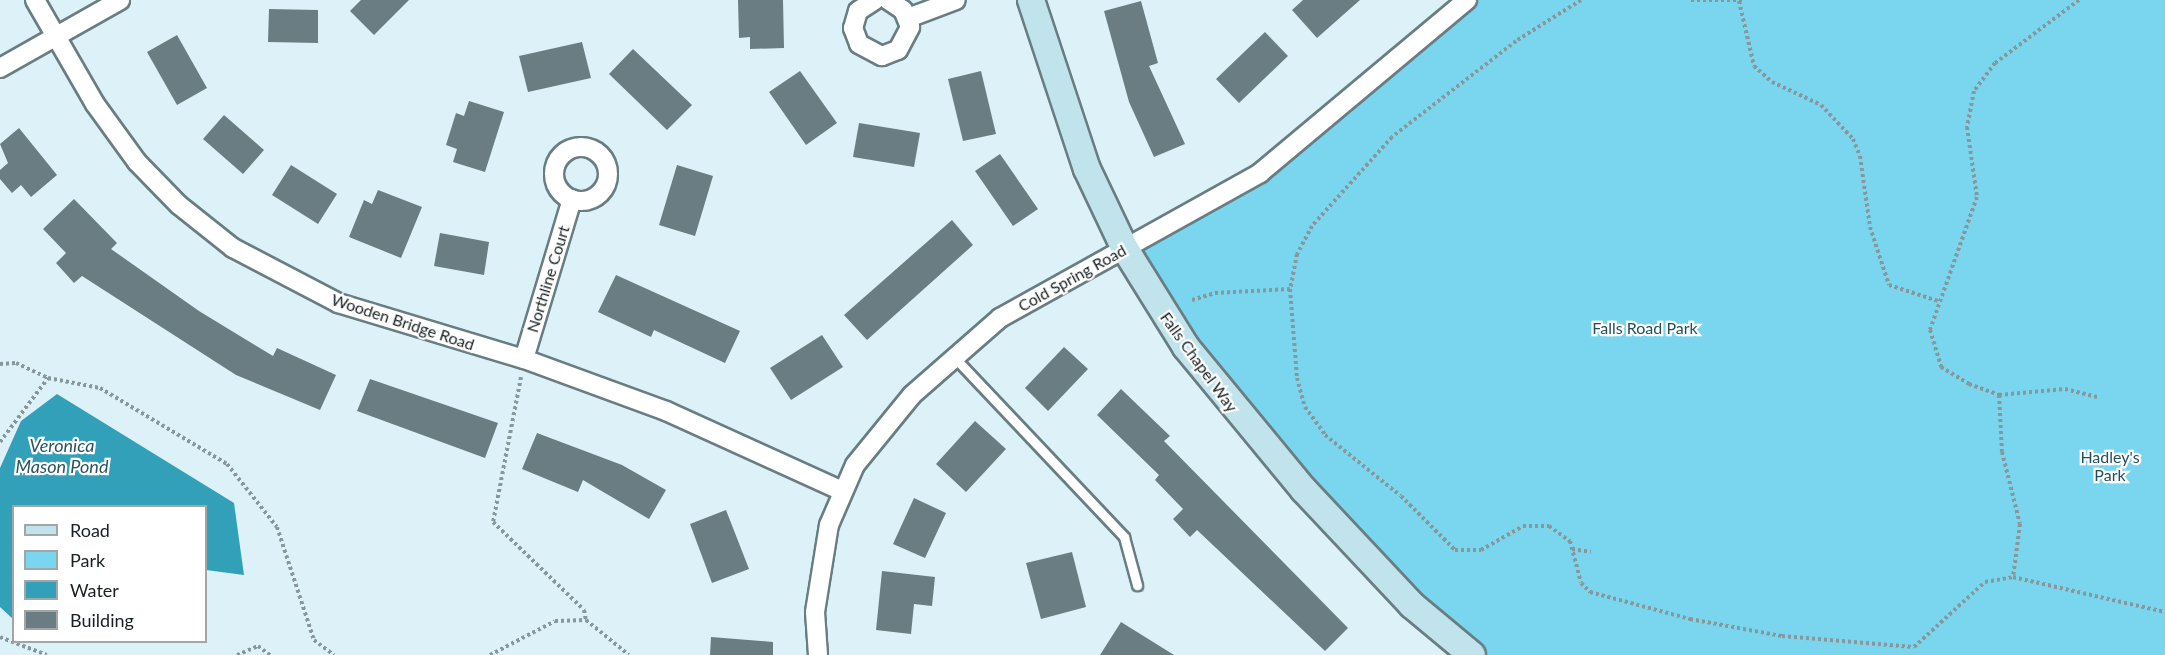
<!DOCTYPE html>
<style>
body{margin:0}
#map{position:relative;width:2165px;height:655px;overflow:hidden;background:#dcf2f8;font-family:Lato,sans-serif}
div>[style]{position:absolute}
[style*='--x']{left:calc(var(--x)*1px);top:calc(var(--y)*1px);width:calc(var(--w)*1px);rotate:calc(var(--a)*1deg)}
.green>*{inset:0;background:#79d6ee}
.water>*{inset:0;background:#32a0b8}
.building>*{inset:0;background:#697d82}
.path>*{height:4px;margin-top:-2px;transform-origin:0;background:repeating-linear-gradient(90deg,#87979b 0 3px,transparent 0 6px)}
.roads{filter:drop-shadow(2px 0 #697d82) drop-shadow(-2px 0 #697d82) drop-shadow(0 2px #697d82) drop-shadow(0 -2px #697d82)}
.lane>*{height:9px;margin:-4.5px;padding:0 4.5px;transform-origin:4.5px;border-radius:4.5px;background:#fff}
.street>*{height:18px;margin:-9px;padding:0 9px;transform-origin:9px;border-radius:9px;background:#fff}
.street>.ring{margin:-9px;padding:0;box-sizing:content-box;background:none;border:18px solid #fff;border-radius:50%}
.secondary>*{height:26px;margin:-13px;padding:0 13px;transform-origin:13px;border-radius:13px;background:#c1e3eb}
span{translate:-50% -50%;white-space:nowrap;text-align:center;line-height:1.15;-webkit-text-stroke:4.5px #fff;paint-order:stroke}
.street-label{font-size:16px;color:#182023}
.park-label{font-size:16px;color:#22505b}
.water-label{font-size:18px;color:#275560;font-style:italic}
.legend{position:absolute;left:12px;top:505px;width:195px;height:138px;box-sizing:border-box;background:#fff;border:2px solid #a3a6a7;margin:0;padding:8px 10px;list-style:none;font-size:18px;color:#182023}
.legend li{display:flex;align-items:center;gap:12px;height:30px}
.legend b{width:30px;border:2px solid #a3a6a7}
</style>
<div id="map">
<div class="green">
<i style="clip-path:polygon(1467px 0,2165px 0,2165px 655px,1472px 655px,1304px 490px,1125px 249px,1260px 173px)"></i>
</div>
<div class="water">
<i style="clip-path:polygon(57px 394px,234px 503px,244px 575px,206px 570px,206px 506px,14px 506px,13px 619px,0 607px,0 468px,21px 421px)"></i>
</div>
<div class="building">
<i style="clip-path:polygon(361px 0,409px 0,374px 35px,350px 11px)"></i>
<i style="clip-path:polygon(738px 0,783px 0,784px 48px,750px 49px,750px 37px,739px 38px)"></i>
<i style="clip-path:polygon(1303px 0,1360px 0,1317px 38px,1292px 10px)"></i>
<i style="clip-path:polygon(1141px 1px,1158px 63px,1149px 66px,1185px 144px,1154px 157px,1129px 102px,1104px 11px)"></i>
<i style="clip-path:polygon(269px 9px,318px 10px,318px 43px,268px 42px)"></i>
<i style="clip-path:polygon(1265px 32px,1288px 56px,1239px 103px,1216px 79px)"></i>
<i style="clip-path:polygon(177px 35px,207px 88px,177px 105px,147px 52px)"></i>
<i style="clip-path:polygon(582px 42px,591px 78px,528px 92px,519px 56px)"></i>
<i style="clip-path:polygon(633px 49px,692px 105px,667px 130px,609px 74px)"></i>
<i style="clip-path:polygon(800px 71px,837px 123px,806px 145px,769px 92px)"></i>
<i style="clip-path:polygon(981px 71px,996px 134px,963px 141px,948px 79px)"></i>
<i style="clip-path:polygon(469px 101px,504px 112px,485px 172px,453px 162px,457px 149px,446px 145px,456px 113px,464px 116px)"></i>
<i style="clip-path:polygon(224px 115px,264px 150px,243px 174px,203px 139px)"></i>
<i style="clip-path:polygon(859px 123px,920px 133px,914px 167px,853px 157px)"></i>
<i style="clip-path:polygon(19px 128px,57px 175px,31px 197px,21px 185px,12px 193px,0 179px,0 170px,8px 163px,0 144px)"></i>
<i style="clip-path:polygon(1000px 154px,1038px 209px,1013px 226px,975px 171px)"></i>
<i style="clip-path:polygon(291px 165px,337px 194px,318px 224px,272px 195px)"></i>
<i style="clip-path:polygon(677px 165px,713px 176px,695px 236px,659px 225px)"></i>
<i style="clip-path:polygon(378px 190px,422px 207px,401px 258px,349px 237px,364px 200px,372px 204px)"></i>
<i style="clip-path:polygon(74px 199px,117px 243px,111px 249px,199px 311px,273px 356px,277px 348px,336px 375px,320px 410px,236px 375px,82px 276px,74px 283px,56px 263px,66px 253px,43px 229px)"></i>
<i style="clip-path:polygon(952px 220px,973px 245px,867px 340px,844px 315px)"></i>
<i style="clip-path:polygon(440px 233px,489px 242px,484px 275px,434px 266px)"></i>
<i style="clip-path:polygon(616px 275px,740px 331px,725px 363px,654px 330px,651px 337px,598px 312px)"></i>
<i style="clip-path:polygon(822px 335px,843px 367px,791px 400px,770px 368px)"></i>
<i style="clip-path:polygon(1064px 347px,1088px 369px,1048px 411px,1025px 388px)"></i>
<i style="clip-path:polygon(370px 379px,498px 423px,485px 458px,357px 411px)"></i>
<i style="clip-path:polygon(1121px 389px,1170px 436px,1164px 441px,1348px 628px,1325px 651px,1197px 530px,1190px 537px,1173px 519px,1183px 509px,1155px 480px,1159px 475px,1097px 415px)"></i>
<i style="clip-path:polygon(975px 421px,1006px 449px,966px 492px,936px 464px)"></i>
<i style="clip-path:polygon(537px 433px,622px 465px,666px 490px,649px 519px,583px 480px,578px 492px,522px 469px)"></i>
<i style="clip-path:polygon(914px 498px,946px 513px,925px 558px,893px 544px)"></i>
<i style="clip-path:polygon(726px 510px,749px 569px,712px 583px,690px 524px)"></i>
<i style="clip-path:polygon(1072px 552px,1086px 607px,1041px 619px,1026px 563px)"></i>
<i style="clip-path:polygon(882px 571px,935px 577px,932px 606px,914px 604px,911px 634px,876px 630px)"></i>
<i style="clip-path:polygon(1121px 622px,1174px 655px,1100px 655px)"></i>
<i style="clip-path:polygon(711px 637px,773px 642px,773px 655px,710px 655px)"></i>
</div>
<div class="path">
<i style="--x:1581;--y:0;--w:77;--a:147.8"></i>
<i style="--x:1516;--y:41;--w:157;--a:142.3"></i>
<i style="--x:1392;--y:137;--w:120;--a:132"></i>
<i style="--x:1312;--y:226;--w:32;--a:118"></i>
<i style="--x:1297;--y:254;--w:36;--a:101"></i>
<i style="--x:1290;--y:289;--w:89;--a:85.5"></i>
<i style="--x:1297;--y:378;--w:30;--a:75"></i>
<i style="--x:1305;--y:407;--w:34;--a:54"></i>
<i style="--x:1325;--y:435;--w:97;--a:38.8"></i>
<i style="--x:1401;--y:496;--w:76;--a:45"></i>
<i style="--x:1455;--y:550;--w:26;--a:0"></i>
<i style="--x:1481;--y:550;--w:48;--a:-29.7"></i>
<i style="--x:1523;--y:526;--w:26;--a:0"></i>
<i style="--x:1549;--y:526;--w:26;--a:36"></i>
<i style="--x:1570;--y:541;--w:43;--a:75.3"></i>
<i style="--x:1581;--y:583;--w:13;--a:45"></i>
<i style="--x:1590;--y:592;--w:104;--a:15.1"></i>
<i style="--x:1690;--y:619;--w:94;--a:10.5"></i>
<i style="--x:1782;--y:636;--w:132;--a:4.8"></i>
<i style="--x:1914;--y:647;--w:96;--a:-42.5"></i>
<i style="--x:1985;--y:582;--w:28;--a:-10"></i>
<i style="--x:2013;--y:577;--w:156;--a:13"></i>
<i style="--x:1691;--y:0;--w:51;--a:0"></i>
<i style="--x:2079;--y:0;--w:105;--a:143.1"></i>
<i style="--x:1995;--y:63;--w:35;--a:127"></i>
<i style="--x:1974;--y:91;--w:37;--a:101"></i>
<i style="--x:1967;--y:127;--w:71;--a:81.9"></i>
<i style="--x:1977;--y:197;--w:141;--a:109.5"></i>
<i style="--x:1930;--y:330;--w:39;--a:73"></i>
<i style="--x:1941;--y:367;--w:33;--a:31"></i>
<i style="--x:1969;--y:384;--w:32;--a:20"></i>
<i style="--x:1999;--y:395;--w:66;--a:-5.2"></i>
<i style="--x:2065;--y:389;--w:33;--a:14"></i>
<i style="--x:1739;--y:1;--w:67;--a:77"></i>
<i style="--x:1754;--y:66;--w:24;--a:42"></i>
<i style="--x:1772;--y:82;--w:54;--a:25.1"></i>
<i style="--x:1821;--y:105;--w:47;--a:46.7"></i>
<i style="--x:1853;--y:139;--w:18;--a:68"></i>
<i style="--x:1860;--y:156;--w:72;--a:82"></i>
<i style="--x:1870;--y:227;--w:61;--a:71.9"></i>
<i style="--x:1889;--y:285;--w:52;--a:18.1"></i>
<i style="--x:1192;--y:300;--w:24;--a:-17"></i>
<i style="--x:1215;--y:293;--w:75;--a:-3.1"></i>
<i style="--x:0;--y:364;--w:16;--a:-4"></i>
<i style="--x:16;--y:363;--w:35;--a:25"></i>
<i style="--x:521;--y:377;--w:148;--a:100.9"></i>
<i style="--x:493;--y:522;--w:127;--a:44"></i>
<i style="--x:584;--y:610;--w:10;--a:79"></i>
<i style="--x:1999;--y:395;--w:57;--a:87"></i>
<i style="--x:2002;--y:452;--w:74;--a:76"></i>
<i style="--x:2020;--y:524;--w:53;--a:97.5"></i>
<i style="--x:0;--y:442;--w:80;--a:-53.1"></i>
<i style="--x:48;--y:378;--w:53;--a:10.9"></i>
<i style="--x:100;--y:388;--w:148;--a:30.9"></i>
<i style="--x:227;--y:464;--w:80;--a:51.6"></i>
<i style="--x:277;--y:527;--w:119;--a:71.9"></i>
<i style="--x:314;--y:640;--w:25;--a:37"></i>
<i style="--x:1572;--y:549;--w:19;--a:9"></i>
<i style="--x:0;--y:637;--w:50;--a:21"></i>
<i style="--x:237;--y:655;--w:23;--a:-23"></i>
<i style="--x:258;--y:646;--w:15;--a:37"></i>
<i style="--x:490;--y:655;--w:73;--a:-27.6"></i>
<i style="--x:555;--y:621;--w:31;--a:-2"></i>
<i style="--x:586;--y:620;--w:55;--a:39.1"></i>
</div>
<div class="roads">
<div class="lane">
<i style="--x:955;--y:358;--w:246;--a:46.6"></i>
<i style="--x:1124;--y:537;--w:50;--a:74.8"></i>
</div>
<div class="street">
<i style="--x:35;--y:0;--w:120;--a:60"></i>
<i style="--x:95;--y:104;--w:72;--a:54.1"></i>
<i style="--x:137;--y:162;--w:60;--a:45.7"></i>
<i style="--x:179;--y:205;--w:69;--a:38.5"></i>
<i style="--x:233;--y:248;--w:119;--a:27.6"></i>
<i style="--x:338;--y:303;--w:194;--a:16.8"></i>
<i style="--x:524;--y:359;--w:151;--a:20.1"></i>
<i style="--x:666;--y:411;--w:193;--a:24.4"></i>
<i style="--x:875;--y:0;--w:20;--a:147"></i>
<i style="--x:858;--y:11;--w:18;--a:106"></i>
<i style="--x:853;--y:28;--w:17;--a:69"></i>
<i style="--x:859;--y:44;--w:26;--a:28"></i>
<i style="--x:882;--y:56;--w:17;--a:-21"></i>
<i style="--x:898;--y:50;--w:26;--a:-62"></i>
<i style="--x:910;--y:27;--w:18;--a:-112"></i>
<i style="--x:903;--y:10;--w:18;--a:-146"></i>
<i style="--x:908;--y:18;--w:51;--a:-20.6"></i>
<i style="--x:0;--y:68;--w:138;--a:-29.5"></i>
<i class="ring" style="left:554px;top:147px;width:36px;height:36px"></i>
<i style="--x:524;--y:359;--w:167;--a:-73.3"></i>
<i style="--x:818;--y:655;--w:43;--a:-94"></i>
<i style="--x:815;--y:612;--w:88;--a:-80.9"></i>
<i style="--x:829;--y:525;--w:65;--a:-66.6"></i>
<i style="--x:855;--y:465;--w:90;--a:-50.8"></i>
<i style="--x:912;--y:395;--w:117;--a:-41.2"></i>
<i style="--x:1000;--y:318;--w:298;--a:-29.1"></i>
<i style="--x:1260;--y:173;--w:270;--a:-39.9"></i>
</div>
<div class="secondary">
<i style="--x:1031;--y:0;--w:178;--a:71.7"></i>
<i style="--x:1087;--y:169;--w:89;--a:64.6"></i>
<i style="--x:1125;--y:249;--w:115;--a:58.1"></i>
<i style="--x:1186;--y:347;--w:185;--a:50.5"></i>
<i style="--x:1304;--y:490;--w:158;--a:46.8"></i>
<i style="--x:1412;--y:605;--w:78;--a:39.8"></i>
</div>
</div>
<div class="street-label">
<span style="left:1072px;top:278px;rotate:-29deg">Cold Spring Road</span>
<span style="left:548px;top:279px;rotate:-73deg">Northline Court</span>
<span style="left:403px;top:322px;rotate:18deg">Wooden Bridge Road</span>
<span style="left:1199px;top:362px;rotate:54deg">Falls Chapel Way</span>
</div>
<div class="park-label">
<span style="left:1645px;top:328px">Falls Road Park</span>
<span style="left:2110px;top:466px">Hadley's<br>Park</span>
</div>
<div class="water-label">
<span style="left:62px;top:456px">Veronica<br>Mason Pond</span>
</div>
<ul class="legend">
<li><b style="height:8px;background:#c1e3eb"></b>Road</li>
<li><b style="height:16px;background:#79d6ee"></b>Park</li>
<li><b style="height:16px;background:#32a0b8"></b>Water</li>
<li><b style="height:16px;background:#697d82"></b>Building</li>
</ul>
</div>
